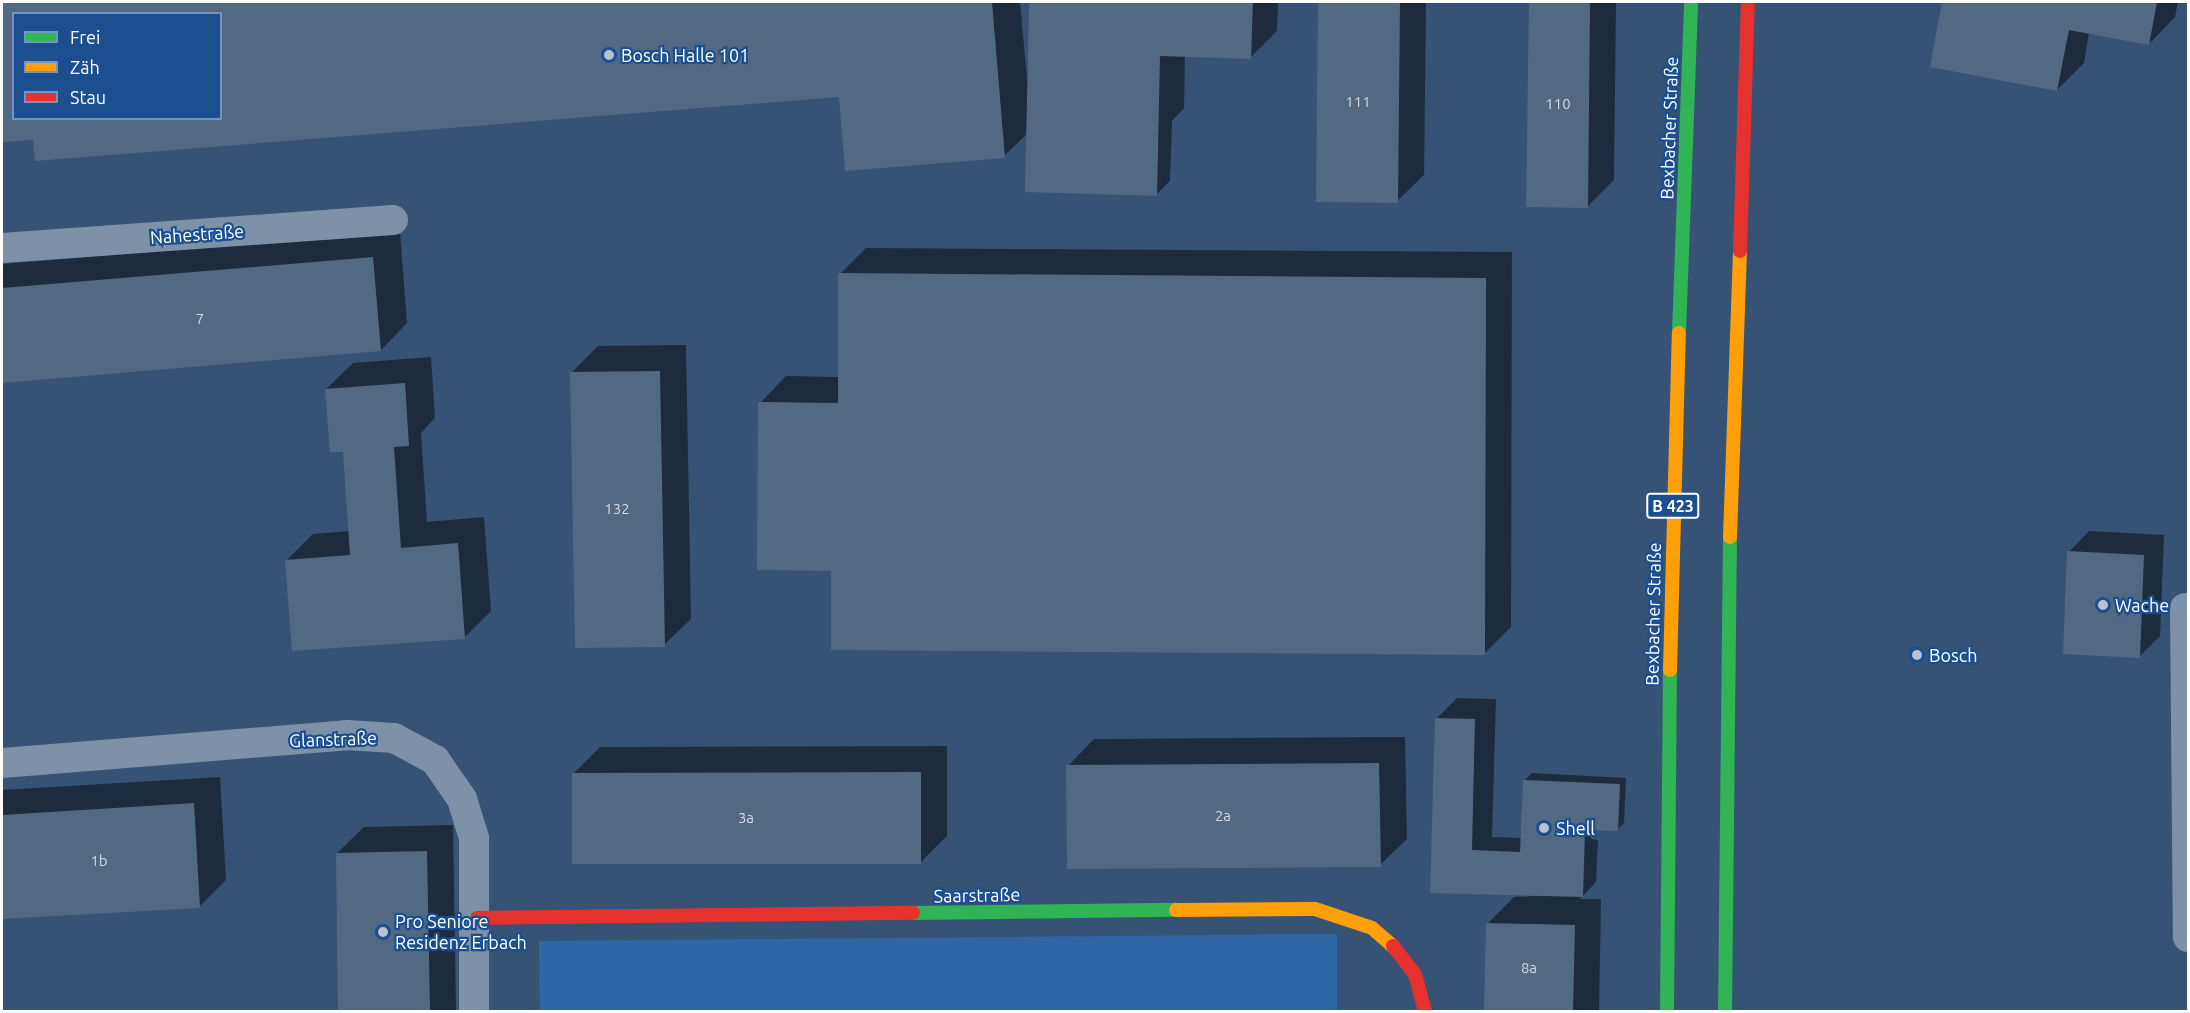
<!DOCTYPE html>
<meta charset="utf-8">
<style>
body{margin:0}
#map{position:relative;width:2190px;height:1013px;overflow:hidden;background:#365274;font-family:Ubuntu,sans-serif}
div>[style]{position:absolute}
[style*='--x']{left:calc(var(--x)*1px);top:calc(var(--y)*1px);width:calc(var(--w)*1px);rotate:calc(var(--a)*1deg)}
.green>*{inset:0;background:#2f66a5}
.shadow>*{inset:0;background:#0007}
.building>*{inset:0;background:#526984}
.street>*{height:30px;margin:-15px;padding:0 15px;transform-origin:15px;border-radius:15px;background:#7d92a8}
.fast>*{height:14px;margin:-7px;padding:0 7px;transform-origin:7px;border-radius:7px;background:#30b455}
.slow>*{height:14px;margin:-7px;padding:0 7px;transform-origin:7px;border-radius:7px;background:#ff9f0a}
.jam>*{height:14px;margin:-7px;padding:0 7px;transform-origin:7px;border-radius:7px;background:#e5322d}
.dots>*{width:16px;height:16px;translate:-50% -50%;box-sizing:border-box;border:3px solid #1b4f8f;border-radius:50%}
span{translate:-50% -50%;white-space:nowrap;text-align:center;line-height:1.15;-webkit-text-stroke:4.5px #1b4f8f;paint-order:stroke}
.number-label{font-size:15px;color:#d4dae0}
.number-label span{-webkit-text-stroke-width:0}
.shield-label span{padding:2px 4px;background:#1b4f8f;border:2px solid;border-radius:4px;-webkit-text-stroke-width:0}
.shield-label{font-size:16px;color:#fff;font-weight:700}
.poi-label{font-size:18px;color:#fff}
.left{translate:0 -50%;text-align:left}
.street-label{font-size:18px;color:#fff}
.frame{position:absolute;inset:0;border:3px solid #fff;pointer-events:none}
.legend{position:absolute;left:12px;top:12px;width:210px;height:108px;box-sizing:border-box;background:#1b4f8f;border:2px solid #7695bc;margin:0;padding:8px 10px;list-style:none;font-size:18px;color:#fff}
.legend li{display:flex;align-items:center;gap:12px;height:30px}
.legend b{width:30px;border:2px solid #7695bc}
</style>
<div id="map">
<div class="green">
<i style="clip-path:polygon(1337px 934px,1337px 1011px,540px 1011px,539px 941px)"></i>
</div>
<div class="shadow">
<i style="clip-path:polygon(evenodd,2px 2px,1020px 2px,1027px 79px,1031px 2px,1278px 2px,1277px 31px,1251px 57px,1185px 56px,1184px 108px,1172px 121px,1170px 181px,1156px 195px,1028px 133px,1004px 156px,841px 95px,2px 141px,2px 2px,14px 14px,220px 14px,220px 118px,14px 118px,14px 14px)"></i>
<i style="clip-path:polygon(1319px 2px,1426px 2px,1424px 175px,1397px 201px,1317px 200px)"></i>
<i style="clip-path:polygon(1530px 2px,1616px 2px,1614px 180px,1587px 207px,1528px 206px)"></i>
<i style="clip-path:polygon(1943px 2px,2178px 2px,2175px 17px,2149px 44px,2089px 32px,2084px 63px,2057px 90px,1931px 66px)"></i>
<i style="clip-path:polygon(2188px 81px,2188px 111px,2187px 83px)"></i>
<i style="clip-path:polygon(400px 232px,407px 323px,381px 350px,2px 381px,2px 264px)"></i>
<i style="clip-path:polygon(866px 248px,1512px 252px,1511px 627px,1484px 654px,833px 569px,760px 403px,786px 376px,839px 377px,840px 274px)"></i>
<i style="clip-path:polygon(686px 345px,691px 619px,664px 645px,571px 373px,598px 346px)"></i>
<i style="clip-path:polygon(431px 357px,435px 418px,421px 433px,427px 522px,484px 517px,491px 611px,464px 638px,287px 560px,313px 534px,350px 531px,344px 450px,326px 389px,353px 363px)"></i>
<i style="clip-path:polygon(2089px 531px,2164px 535px,2160px 636px,2139px 657px,2069px 552px)"></i>
<i style="clip-path:polygon(1457px 698px,1496px 699px,1492px 837px,1522px 838px,1525px 780px,1532px 773px,1626px 778px,1624px 823px,1617px 830px,1591px 829px,1591px 839px,1598px 840px,1596px 882px,1580px 899px,1601px 899px,1599px 1012px,1486px 1012px,1487px 924px,1514px 897px,1558px 895px,1432px 891px,1436px 719px)"></i>
<i style="clip-path:polygon(1405px 737px,1407px 839px,1380px 865px,1068px 766px,1094px 739px)"></i>
<i style="clip-path:polygon(947px 746px,947px 836px,921px 862px,573px 774px,600px 747px)"></i>
<i style="clip-path:polygon(220px 777px,226px 880px,200px 906px,2px 918px,2px 790px)"></i>
<i style="clip-path:polygon(453px 825px,456px 1012px,340px 1012px,337px 853px,364px 827px)"></i>
</div>
<div class="building">
<i style="clip-path:polygon(evenodd,2px 2px,992px 2px,1005px 158px,845px 171px,839px 97px,35px 161px,33px 140px,2px 142px,2px 2px,14px 14px,220px 14px,220px 118px,14px 118px,14px 14px)"></i>
<i style="clip-path:polygon(1029px 2px,1253px 2px,1251px 59px,1160px 56px,1157px 196px,1025px 192px)"></i>
<i style="clip-path:polygon(1318px 2px,1400px 2px,1398px 203px,1316px 202px)"></i>
<i style="clip-path:polygon(1529px 2px,1590px 2px,1588px 208px,1526px 207px)"></i>
<i style="clip-path:polygon(1942px 2px,2157px 2px,2149px 45px,2069px 30px,2057px 91px,1930px 67px)"></i>
<i style="clip-path:polygon(373px 257px,381px 351px,2px 383px,2px 288px)"></i>
<i style="clip-path:polygon(838px 273px,1486px 278px,1485px 655px,831px 650px,831px 571px,757px 570px,758px 402px,838px 403px)"></i>
<i style="clip-path:polygon(660px 371px,665px 647px,575px 648px,570px 372px)"></i>
<i style="clip-path:polygon(405px 383px,409px 446px,394px 447px,401px 548px,458px 543px,465px 639px,292px 651px,285px 560px,350px 555px,343px 452px,330px 452px,325px 389px)"></i>
<i style="clip-path:polygon(2067px 551px,2144px 555px,2140px 658px,2063px 654px)"></i>
<i style="clip-path:polygon(1435px 718px,1475px 719px,1472px 850px,1520px 852px,1523px 780px,1620px 784px,1618px 831px,1585px 830px,1583px 897px,1430px 893px)"></i>
<i style="clip-path:polygon(1379px 763px,1381px 867px,1067px 869px,1066px 765px)"></i>
<i style="clip-path:polygon(921px 772px,921px 864px,572px 864px,572px 773px)"></i>
<i style="clip-path:polygon(194px 803px,200px 908px,2px 919px,2px 815px)"></i>
<i style="clip-path:polygon(427px 851px,430px 1011px,338px 1011px,336px 853px)"></i>
<i style="clip-path:polygon(1486px 923px,1575px 925px,1573px 1011px,1484px 1011px)"></i>
</div>
<div class="street">
<i style="--x:2;--y:248;--w:392;--a:-4.1"></i>
<i style="--x:2185;--y:608;--w:329;--a:89.5"></i>
<i style="--x:2;--y:763;--w:346;--a:-4.6"></i>
<i style="--x:347;--y:735;--w:47;--a:3.7"></i>
<i style="--x:394;--y:738;--w:47;--a:28.2"></i>
<i style="--x:435;--y:760;--w:47;--a:55.3"></i>
<i style="--x:462;--y:799;--w:41;--a:72.9"></i>
<i style="--x:474;--y:838;--w:174;--a:90"></i>
</div>
<div class="fast">
<i style="--x:1679;--y:333;--w:331;--a:-87.9"></i>
<i style="--x:913;--y:913;--w:263;--a:-0.7"></i>
<i style="--x:1667;--y:1012;--w:342;--a:-89.5"></i>
<i style="--x:1725;--y:1012;--w:475;--a:-89.4"></i>
</div>
<div class="slow">
<i style="--x:1730;--y:537;--w:286;--a:-88"></i>
<i style="--x:1670;--y:670;--w:337;--a:-88.5"></i>
<i style="--x:1176;--y:910;--w:139;--a:-0.4"></i>
<i style="--x:1315;--y:909;--w:60;--a:18.4"></i>
<i style="--x:1372;--y:928;--w:28;--a:41"></i>
</div>
<div class="jam">
<i style="--x:1740;--y:251;--w:249;--a:-88.2"></i>
<i style="--x:477;--y:918;--w:436;--a:-0.7"></i>
<i style="--x:1393;--y:946;--w:36;--a:52"></i>
<i style="--x:1415;--y:974;--w:39;--a:75"></i>
</div>
<div class="dots">
<i style="left:609px;top:55px;background:#b9c2ce"></i>
<i style="left:2103px;top:605px;background:#b9c2ce"></i>
<i style="left:1917px;top:655px;background:#b9c2ce"></i>
<i style="left:1544px;top:828px;background:#b9c2ce"></i>
<i style="left:383px;top:932px;background:#b9c2ce"></i>
</div>
<div class="number-label">
<span style="left:1358px;top:102px">111</span>
<span style="left:1558px;top:104px">110</span>
<span style="left:200px;top:319px">7</span>
<span style="left:617px;top:509px">132</span>
<span style="left:1223px;top:816px">2a</span>
<span style="left:746px;top:818px">3a</span>
<span style="left:99px;top:861px">1b</span>
<span style="left:1529px;top:968px">8a</span>
</div>
<div class="shield-label">
<span style="left:1673px;top:506px">B 423</span>
</div>
<div class="poi-label">
<span class="left" style="left:621px;top:55px">Bosch Halle 101</span>
<span class="left" style="left:2115px;top:605px">Wache</span>
<span class="left" style="left:1929px;top:655px">Bosch</span>
<span class="left" style="left:1556px;top:828px">Shell</span>
<span class="left" style="left:395px;top:932px">Pro Seniore<br>Residenz Erbach</span>
</div>
<div class="street-label">
<span style="left:1669px;top:128px;rotate:-88deg">Bexbacher Straße</span>
<span style="left:197px;top:234px;rotate:-4deg">Nahestraße</span>
<span style="left:1653px;top:614px;rotate:-89deg">Bexbacher Straße</span>
<span style="left:333px;top:739px;rotate:-2deg">Glanstraße</span>
<span style="left:977px;top:895px;rotate:-1deg">Saarstraße</span>
</div>
<div class="frame"></div>
<ul class="legend">
<li><b style="height:8px;background:#30b455"></b>Frei</li>
<li><b style="height:8px;background:#ff9f0a"></b>Zäh</li>
<li><b style="height:8px;background:#e5322d"></b>Stau</li>
</ul>
</div>
